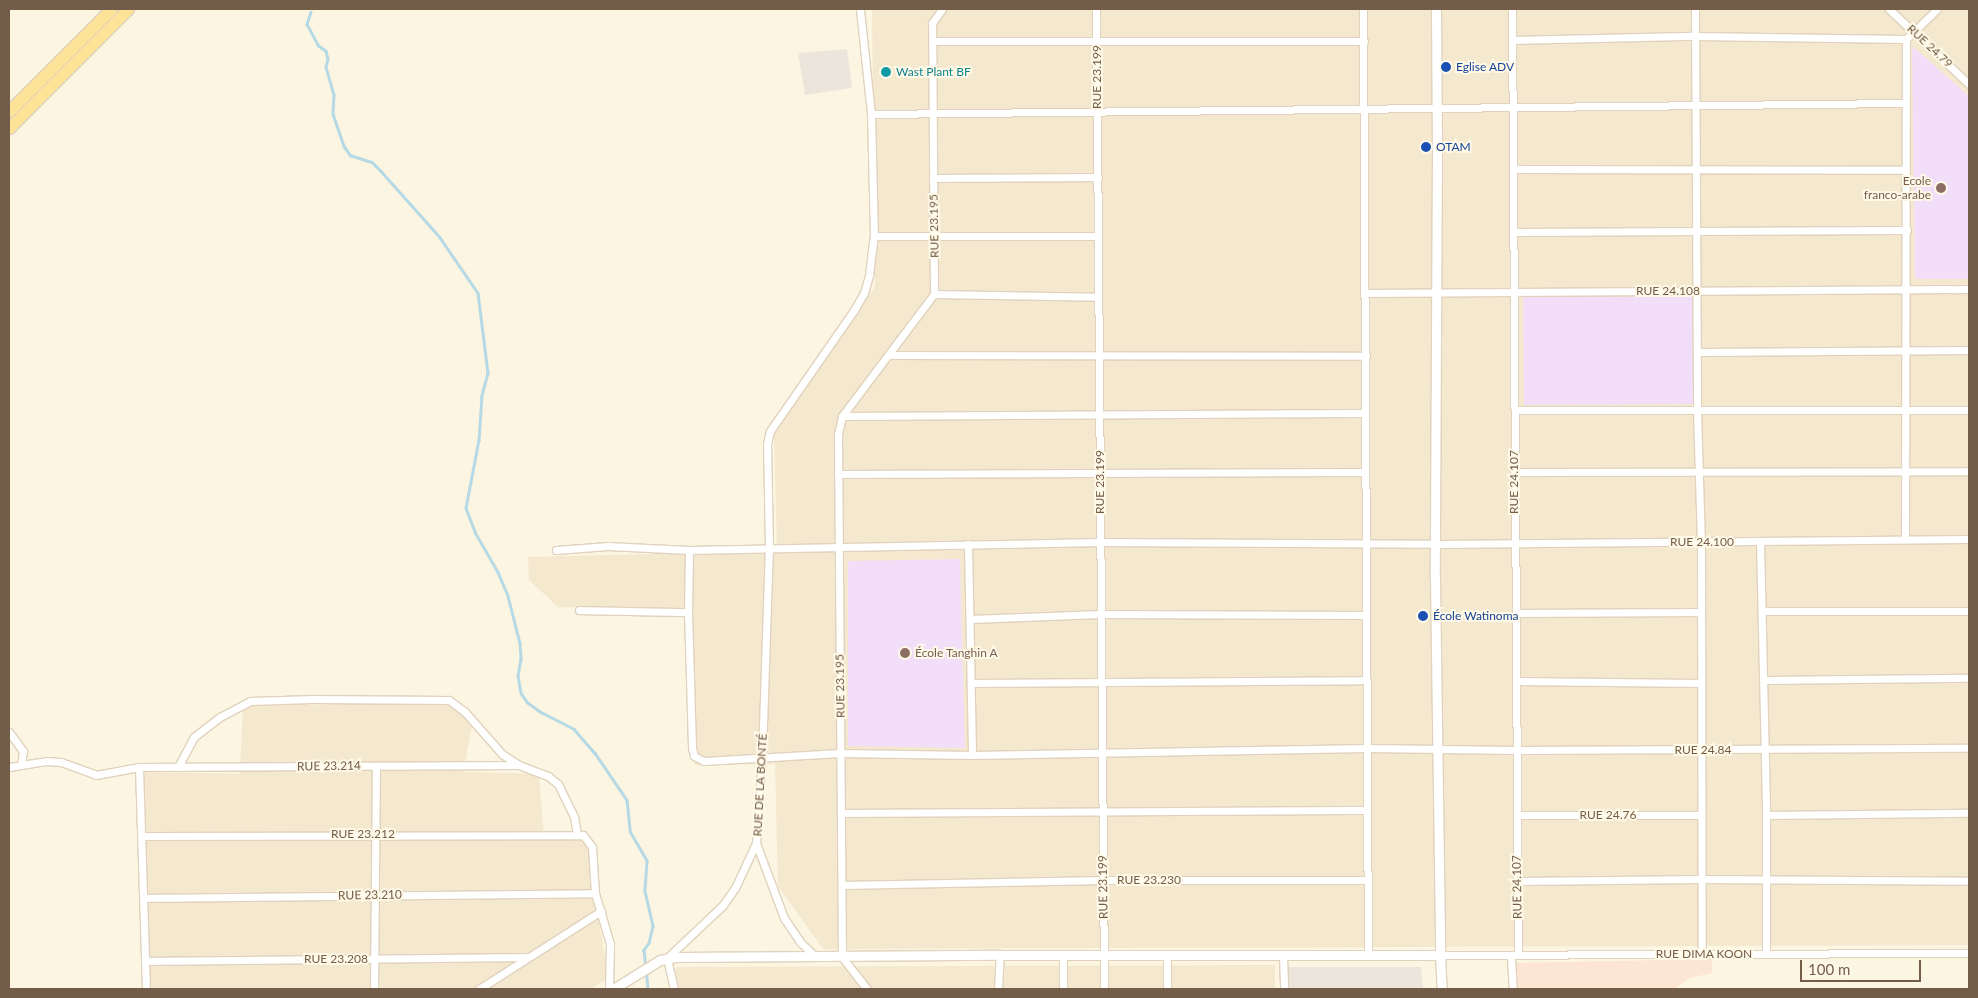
<!DOCTYPE html>
<meta charset="utf-8">
<style>
body{margin:0}
#map{position:relative;width:1978px;height:998px;overflow:hidden;background:#fcf5e1;font-family:Lato,sans-serif}
div>[style]{position:absolute}
[style*='--x']{left:calc(var(--x)*1px);top:calc(var(--y)*1px);width:calc(var(--w)*1px);rotate:calc(var(--a)*1deg)}
.residential>*{inset:0;background:#f4e8cf}
.commercial>*{inset:0;background:#fde5d4}
.industrial>*{inset:0;background:#ebe5dc}
.education>*{inset:0;background:#f2def8}
.stream>*{height:2.5px;margin:-1.25px;padding:0 1.25px;transform-origin:1.25px;border-radius:1.25px;background:#b6d9e6}
.roads{filter:drop-shadow(1px 0 #e0d2bd) drop-shadow(-1px 0 #e0d2bd) drop-shadow(0 1px #e0d2bd) drop-shadow(0 -1px #e0d2bd)}
.minor>*{height:7px;margin:-3.5px;padding:0 3.5px;transform-origin:3.5px;border-radius:3.5px;background:#fff}
.tertiary>*{height:9px;margin:-4.5px;padding:0 4.5px;transform-origin:4.5px;border-radius:4.5px;background:#fff}
.primary>*{height:11px;margin:-5.5px;padding:0 5.5px;transform-origin:5.5px;border-radius:5.5px;background:#fce398}
.dots>*{width:14px;height:14px;translate:-50% -50%;box-sizing:border-box;border:2px solid #fff9e7;border-radius:50%}
span{translate:-50% -50%;white-space:nowrap;text-align:center;line-height:1.15;-webkit-text-stroke:4px #fff9e7;paint-order:stroke}
.street-label{font-size:12px;color:#745d48}
.transit-label{font-size:12px;color:#164399}
.left{translate:0 -50%;text-align:left}
.culture-label{font-size:12px;color:#0d838f}
.education-label{font-size:12px;color:#785e54}
.right{translate:-100% -50%;text-align:right}
.frame{position:absolute;inset:0;border:10px solid #745d48;pointer-events:none}
.scale{position:absolute;left:1800px;top:960px;width:121px;height:22px;box-sizing:border-box;border:2px solid #745d48;border-top:0;padding-left:6px;font-size:15px;line-height:18px;white-space:nowrap;color:#745d48;-webkit-text-stroke:4px #fff9e7;paint-order:stroke}
</style>
<div id="map">
<div class="residential">
<i style="clip-path:polygon(872px 9px,1969px 9px,1969px 945px,823px 949px,778px 886px,775px 764px,694px 765px,691px 609px,558px 607px,529px 580px,528px 557px,777px 551px,774px 433px,875px 287px)"></i>
<i style="clip-path:polygon(452px 702px,473px 721px,463px 772px,539px 774px,544px 839px,586px 840px,608px 978px,591px 989px,149px 989px,145px 772px,240px 774px,243px 706px)"></i>
<i style="clip-path:polygon(1275px 965px,1275px 989px,678px 989px,674px 972px,677px 967px)"></i>
</div>
<div class="commercial">
<i style="clip-path:polygon(1712px 959px,1712px 973px,1690px 978px,1674px 989px,1516px 989px,1514px 963px)"></i>
</div>
<div class="industrial">
<i style="clip-path:polygon(847px 49px,852px 88px,805px 95px,798px 53px)"></i>
<i style="clip-path:polygon(1287px 967px,1421px 967px,1423px 989px,1288px 989px)"></i>
</div>
<div class="education">
<i style="clip-path:polygon(1912px 46px,1969px 96px,1969px 279px,1915px 279px)"></i>
<i style="clip-path:polygon(1693px 296px,1694px 404px,1524px 405px,1523px 297px)"></i>
<i style="clip-path:polygon(960px 559px,965px 748px,848px 746px,848px 561px)"></i>
</div>
<div class="stream">
<i style="--x:311;--y:12;--w:13;--a:108"></i>
<i style="--x:307;--y:24;--w:24;--a:62"></i>
<i style="--x:318;--y:45;--w:10;--a:37"></i>
<i style="--x:326;--y:51;--w:8;--a:76"></i>
<i style="--x:328;--y:59;--w:8;--a:104"></i>
<i style="--x:326;--y:67;--w:29;--a:74"></i>
<i style="--x:334;--y:95;--w:19;--a:93"></i>
<i style="--x:333;--y:114;--w:34;--a:71"></i>
<i style="--x:344;--y:146;--w:11;--a:56"></i>
<i style="--x:350;--y:155;--w:23;--a:18"></i>
<i style="--x:372;--y:162;--w:13;--a:45"></i>
<i style="--x:381;--y:171;--w:87;--a:48.3"></i>
<i style="--x:439;--y:236;--w:69;--a:55.6"></i>
<i style="--x:478;--y:293;--w:81;--a:82.9"></i>
<i style="--x:488;--y:373;--w:24;--a:105"></i>
<i style="--x:482;--y:396;--w:44;--a:93.9"></i>
<i style="--x:479;--y:440;--w:69;--a:100.8"></i>
<i style="--x:466;--y:508;--w:26;--a:69"></i>
<i style="--x:475;--y:532;--w:46;--a:60.1"></i>
<i style="--x:498;--y:572;--w:26;--a:67"></i>
<i style="--x:508;--y:596;--w:49;--a:75.7"></i>
<i style="--x:520;--y:643;--w:16;--a:86"></i>
<i style="--x:521;--y:659;--w:17;--a:100"></i>
<i style="--x:518;--y:676;--w:17;--a:80"></i>
<i style="--x:521;--y:693;--w:11;--a:56"></i>
<i style="--x:527;--y:702;--w:17;--a:36"></i>
<i style="--x:541;--y:712;--w:37;--a:27"></i>
<i style="--x:574;--y:729;--w:32;--a:49"></i>
<i style="--x:595;--y:753;--w:57;--a:55.8"></i>
<i style="--x:627;--y:800;--w:31;--a:84"></i>
<i style="--x:630;--y:831;--w:34;--a:60"></i>
<i style="--x:647;--y:861;--w:30;--a:94"></i>
<i style="--x:645;--y:891;--w:36;--a:77"></i>
<i style="--x:653;--y:926;--w:17;--a:103"></i>
<i style="--x:649;--y:943;--w:9;--a:126"></i>
<i style="--x:644;--y:950;--w:39;--a:84"></i>
</div>
<div class="roads">
<div class="minor">
<i style="--x:1096;--y:9;--w:980;--a:89.53"></i>
<i style="--x:1363;--y:9;--w:947;--a:89.7"></i>
<i style="--x:1512;--y:9;--w:946;--a:89.64"></i>
<i style="--x:1695;--y:9;--w:401;--a:89.7"></i>
<i style="--x:1697;--y:410;--w:133;--a:88.3"></i>
<i style="--x:1701;--y:543;--w:411;--a:89.9"></i>
<i style="--x:1889;--y:9;--w:110;--a:43.2"></i>
<i style="--x:1512;--y:40;--w:183;--a:-1.3"></i>
<i style="--x:1695;--y:36;--w:211;--a:0.8"></i>
<i style="--x:1906;--y:39;--w:43;--a:-44.1"></i>
<i style="--x:933;--y:41;--w:431;--a:0"></i>
<i style="--x:871;--y:114;--w:1034;--a:-0.61"></i>
<i style="--x:1513;--y:169;--w:392;--a:0.1"></i>
<i style="--x:933;--y:178;--w:165;--a:-0.3"></i>
<i style="--x:1514;--y:232;--w:393;--a:-0.3"></i>
<i style="--x:874;--y:236;--w:224;--a:0"></i>
<i style="--x:1366;--y:293;--w:603;--a:-0.38"></i>
<i style="--x:934;--y:294;--w:164;--a:1"></i>
<i style="--x:1698;--y:352;--w:271;--a:-0.4"></i>
<i style="--x:889;--y:355;--w:477;--a:0.1"></i>
<i style="--x:1515;--y:410;--w:454;--a:0"></i>
<i style="--x:842;--y:416;--w:522;--a:-0.33"></i>
<i style="--x:1514;--y:472;--w:455;--a:-0.1"></i>
<i style="--x:838;--y:474;--w:527;--a:-0.22"></i>
<i style="--x:1905;--y:539;--w:500;--a:-89.89"></i>
<i style="--x:1760;--y:542;--w:273;--a:88.7"></i>
<i style="--x:1766;--y:815;--w:139;--a:90"></i>
<i style="--x:968;--y:544;--w:211;--a:88.9"></i>
<i style="--x:556;--y:550;--w:52;--a:-4.4"></i>
<i style="--x:608;--y:546;--w:81;--a:2.8"></i>
<i style="--x:689;--y:550;--w:411;--a:-1.1"></i>
<i style="--x:1100;--y:542;--w:335;--a:0.3"></i>
<i style="--x:1435;--y:544;--w:534;--a:-0.54"></i>
<i style="--x:689;--y:550;--w:62;--a:90.9"></i>
<i style="--x:688;--y:612;--w:136;--a:88.3"></i>
<i style="--x:692;--y:748;--w:8;--a:76"></i>
<i style="--x:694;--y:756;--w:11;--a:27"></i>
<i style="--x:704;--y:761;--w:136;--a:-3.4"></i>
<i style="--x:840;--y:753;--w:132;--a:0.9"></i>
<i style="--x:972;--y:755;--w:395;--a:-1"></i>
<i style="--x:1367;--y:748;--w:149;--a:0.8"></i>
<i style="--x:1516;--y:750;--w:453;--a:-0.3"></i>
<i style="--x:579;--y:610;--w:109;--a:1.1"></i>
<i style="--x:1763;--y:611;--w:206;--a:0"></i>
<i style="--x:1517;--y:613;--w:184;--a:-0.3"></i>
<i style="--x:971;--y:619;--w:129;--a:-2.2"></i>
<i style="--x:1100;--y:614;--w:265;--a:0.2"></i>
<i style="--x:1764;--y:680;--w:205;--a:-0.6"></i>
<i style="--x:1516;--y:681;--w:185;--a:0.6"></i>
<i style="--x:971;--y:683;--w:394;--a:-0.4"></i>
<i style="--x:9;--y:732;--w:24;--a:54"></i>
<i style="--x:23;--y:751;--w:14;--a:98"></i>
<i style="--x:21;--y:765;--w:25;--a:-9"></i>
<i style="--x:46;--y:761;--w:15;--a:4"></i>
<i style="--x:61;--y:762;--w:37;--a:20"></i>
<i style="--x:96;--y:775;--w:44;--a:-10.5"></i>
<i style="--x:139;--y:767;--w:380;--a:-0.3"></i>
<i style="--x:9;--y:767;--w:12;--a:-9"></i>
<i style="--x:139;--y:767;--w:222;--a:88.2"></i>
<i style="--x:178;--y:767;--w:34;--a:-62"></i>
<i style="--x:194;--y:737;--w:33;--a:-38"></i>
<i style="--x:220;--y:717;--w:34;--a:-28"></i>
<i style="--x:250;--y:701;--w:62;--a:-1.8"></i>
<i style="--x:312;--y:699;--w:137;--a:0.4"></i>
<i style="--x:449;--y:700;--w:20;--a:37"></i>
<i style="--x:465;--y:712;--w:56;--a:48.6"></i>
<i style="--x:502;--y:754;--w:20;--a:33"></i>
<i style="--x:519;--y:765;--w:31;--a:21"></i>
<i style="--x:548;--y:776;--w:13;--a:39"></i>
<i style="--x:558;--y:784;--w:37;--a:64"></i>
<i style="--x:574;--y:817;--w:17;--a:80"></i>
<i style="--x:841;--y:813;--w:525;--a:-0.33"></i>
<i style="--x:1517;--y:815;--w:183;--a:0"></i>
<i style="--x:1766;--y:815;--w:203;--a:-0.6"></i>
<i style="--x:143;--y:836;--w:440;--a:-0.1"></i>
<i style="--x:583;--y:835;--w:15;--a:53"></i>
<i style="--x:592;--y:847;--w:46;--a:86.3"></i>
<i style="--x:595;--y:893;--w:53;--a:73.6"></i>
<i style="--x:610;--y:944;--w:45;--a:91.3"></i>
<i style="--x:756;--y:843;--w:80;--a:69.5"></i>
<i style="--x:784;--y:918;--w:29;--a:56"></i>
<i style="--x:800;--y:942;--w:22;--a:43"></i>
<i style="--x:1516;--y:881;--w:185;--a:-0.6"></i>
<i style="--x:1701;--y:879;--w:268;--a:0.4"></i>
<i style="--x:842;--y:885;--w:262;--a:-1.1"></i>
<i style="--x:1104;--y:880;--w:263;--a:0"></i>
<i style="--x:144;--y:898;--w:451;--a:-0.6"></i>
<i style="--x:1440;--y:955;--w:529;--a:-0.22"></i>
<i style="--x:1283;--y:956;--w:33;--a:88"></i>
<i style="--x:1511;--y:956;--w:33;--a:87"></i>
<i style="--x:145;--y:961;--w:382;--a:-0.6"></i>
<i style="--x:374;--y:989;--w:223;--a:-89.5"></i>
<i style="--x:479;--y:989;--w:145;--a:-32.6"></i>
<i style="--x:674;--y:989;--w:32;--a:-103"></i>
<i style="--x:667;--y:958;--w:77;--a:-43.4"></i>
<i style="--x:723;--y:905;--w:21;--a:-55"></i>
<i style="--x:735;--y:888;--w:50;--a:-65"></i>
<i style="--x:756;--y:843;--w:87;--a:-86.1"></i>
<i style="--x:762;--y:756;--w:209;--a:-88.1"></i>
<i style="--x:769;--y:547;--w:103;--a:-91.1"></i>
<i style="--x:767;--y:444;--w:13;--a:-77"></i>
<i style="--x:770;--y:431;--w:147;--a:-55.2"></i>
<i style="--x:854;--y:310;--w:20;--a:-60"></i>
<i style="--x:864;--y:293;--w:19;--a:-74"></i>
<i style="--x:869;--y:275;--w:39;--a:-83"></i>
<i style="--x:874;--y:236;--w:122;--a:-91.4"></i>
<i style="--x:871;--y:114;--w:106;--a:-96"></i>
<i style="--x:867;--y:989;--w:41;--a:-128"></i>
<i style="--x:842;--y:957;--w:523;--a:-90.44"></i>
<i style="--x:838;--y:434;--w:18;--a:-77"></i>
<i style="--x:842;--y:416;--w:153;--a:-53"></i>
<i style="--x:934;--y:294;--w:271;--a:-90.4"></i>
<i style="--x:932;--y:23;--w:17;--a:-54"></i>
<i style="--x:998;--y:989;--w:34;--a:-87"></i>
<i style="--x:1063;--y:989;--w:34;--a:-90"></i>
<i style="--x:1167;--y:989;--w:34;--a:-90"></i>
</div>
<div class="tertiary">
<i style="--x:1436;--y:9;--w:139;--a:89.6"></i>
<i style="--x:1437;--y:148;--w:431;--a:90.3"></i>
<i style="--x:1435;--y:579;--w:376;--a:89.2"></i>
<i style="--x:1440;--y:955;--w:34;--a:87"></i>
<i style="--x:613;--y:989;--w:55;--a:-31.7"></i>
<i style="--x:660;--y:960;--w:15;--a:-11"></i>
<i style="--x:675;--y:957;--w:325;--a:-0.4"></i>
<i style="--x:1000;--y:955;--w:440;--a:0"></i>
</div>
<div class="primary">
<i style="--x:9;--y:111;--w:144;--a:-45"></i>
<i style="--x:9;--y:128;--w:168;--a:-45"></i>
</div>
</div>
<div class="dots">
<i style="left:1446px;top:67px;background:#1a4fb4"></i>
<i style="left:886px;top:72px;background:#0f9aa8"></i>
<i style="left:1426px;top:147px;background:#1a4fb4"></i>
<i style="left:1941px;top:188px;background:#8d6e63"></i>
<i style="left:1423px;top:616px;background:#1a4fb4"></i>
<i style="left:905px;top:653px;background:#8d6e63"></i>
</div>
<div class="street-label">
<span style="left:1930px;top:46px;rotate:43deg">RUE 24.79</span>
<span style="left:1097px;top:77px;rotate:-90deg">RUE 23.199</span>
<span style="left:934px;top:226px;rotate:-91deg">RUE 23.195</span>
<span style="left:1668px;top:291px">RUE 24.108</span>
<span style="left:1100px;top:482px;rotate:-90deg">RUE 23.199</span>
<span style="left:1514px;top:482px;rotate:-90deg">RUE 24.107</span>
<span style="left:1702px;top:542px">RUE 24.100</span>
<span style="left:840px;top:686px;rotate:-91deg">RUE 23.195</span>
<span style="left:1703px;top:750px">RUE 24.84</span>
<span style="left:329px;top:766px;rotate:-1deg">RUE 23.214</span>
<span style="left:760px;top:785px;rotate:-87deg">RUE DE LA BONTÉ</span>
<span style="left:1608px;top:815px">RUE 24.76</span>
<span style="left:363px;top:834px">RUE 23.212</span>
<span style="left:1149px;top:880px">RUE 23.230</span>
<span style="left:1103px;top:887px;rotate:-91deg">RUE 23.199</span>
<span style="left:1517px;top:887px;rotate:-91deg">RUE 24.107</span>
<span style="left:370px;top:895px;rotate:-1deg">RUE 23.210</span>
<span style="left:1704px;top:954px">RUE DIMA KOON</span>
<span style="left:336px;top:959px">RUE 23.208</span>
</div>
<div class="transit-label">
<span class="left" style="left:1456px;top:67px">Eglise ADV</span>
<span class="left" style="left:1436px;top:147px">OTAM</span>
<span class="left" style="left:1433px;top:616px">École Watinoma</span>
</div>
<div class="culture-label">
<span class="left" style="left:896px;top:72px">Wast Plant BF</span>
</div>
<div class="education-label">
<span class="right" style="left:1931px;top:188px">Ecole<br>franco-arabe</span>
<span class="left" style="left:915px;top:653px">École Tanghin A</span>
</div>
<div class="frame"></div>
<div class="scale">100 m</div>
</div>
